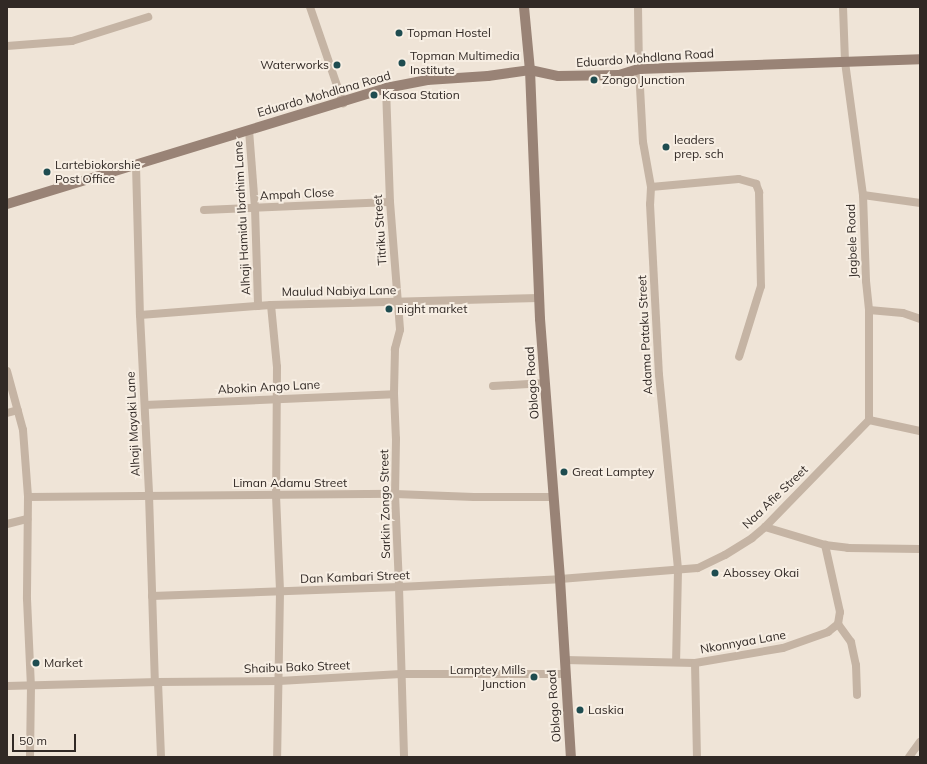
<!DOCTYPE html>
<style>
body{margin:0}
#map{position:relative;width:927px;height:764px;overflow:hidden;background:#efe4d7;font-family:Mulish,sans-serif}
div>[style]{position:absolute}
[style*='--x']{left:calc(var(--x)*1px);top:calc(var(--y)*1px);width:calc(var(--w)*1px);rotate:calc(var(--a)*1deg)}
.street>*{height:8px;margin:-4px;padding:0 4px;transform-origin:4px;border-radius:4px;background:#c5b4a4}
.secondary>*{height:10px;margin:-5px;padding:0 5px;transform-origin:5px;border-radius:5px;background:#998376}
.dots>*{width:11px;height:11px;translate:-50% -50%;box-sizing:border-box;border:2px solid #f7eee3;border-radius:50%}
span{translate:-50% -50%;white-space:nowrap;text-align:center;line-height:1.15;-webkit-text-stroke:4px #f7eee3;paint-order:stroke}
.poi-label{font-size:12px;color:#312925}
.left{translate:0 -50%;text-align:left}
.right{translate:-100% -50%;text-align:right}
.street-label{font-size:12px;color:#312925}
.frame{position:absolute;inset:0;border:8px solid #312925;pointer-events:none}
.scale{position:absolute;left:12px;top:734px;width:64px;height:18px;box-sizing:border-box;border:2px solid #312925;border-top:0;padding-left:5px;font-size:12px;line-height:14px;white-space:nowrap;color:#312925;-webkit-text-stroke:3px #f7eee3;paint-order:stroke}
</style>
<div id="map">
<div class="street">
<i style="--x:310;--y:7;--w:102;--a:71"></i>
<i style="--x:638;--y:7;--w:62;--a:89.1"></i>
<i style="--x:639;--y:69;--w:73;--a:86.9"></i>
<i style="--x:643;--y:142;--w:46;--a:79.9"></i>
<i style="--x:651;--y:187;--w:17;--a:93"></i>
<i style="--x:650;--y:204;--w:171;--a:87"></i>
<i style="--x:659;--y:375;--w:196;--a:84.4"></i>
<i style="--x:678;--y:570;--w:92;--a:91.2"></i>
<i style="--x:843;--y:7;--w:55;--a:87.9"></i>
<i style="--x:845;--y:62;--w:134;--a:82.3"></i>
<i style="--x:863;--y:195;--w:86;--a:88"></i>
<i style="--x:866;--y:281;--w:29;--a:84"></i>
<i style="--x:869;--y:310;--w:110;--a:90"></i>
<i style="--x:7;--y:46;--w:65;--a:-4.4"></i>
<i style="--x:72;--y:41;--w:80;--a:-17.5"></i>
<i style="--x:386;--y:88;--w:114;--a:88"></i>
<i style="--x:390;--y:202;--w:128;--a:85.5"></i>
<i style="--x:400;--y:330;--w:20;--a:105"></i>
<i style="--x:395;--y:349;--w:45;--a:91.3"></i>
<i style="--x:394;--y:394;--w:45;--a:87.5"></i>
<i style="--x:396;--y:439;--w:55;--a:91"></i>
<i style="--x:395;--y:494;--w:93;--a:87.5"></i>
<i style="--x:399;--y:587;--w:170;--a:88.3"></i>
<i style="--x:249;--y:130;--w:78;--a:85.6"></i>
<i style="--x:255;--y:208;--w:98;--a:88.2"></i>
<i style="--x:136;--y:165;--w:150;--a:88.5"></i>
<i style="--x:140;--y:315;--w:180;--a:87.1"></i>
<i style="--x:149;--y:495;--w:187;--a:88.2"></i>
<i style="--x:651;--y:187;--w:88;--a:-5.2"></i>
<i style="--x:739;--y:179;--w:18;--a:16"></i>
<i style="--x:756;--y:184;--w:9;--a:69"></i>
<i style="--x:759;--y:192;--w:94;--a:88.8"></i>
<i style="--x:761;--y:286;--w:74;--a:107.2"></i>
<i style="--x:863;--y:195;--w:58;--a:8"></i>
<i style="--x:204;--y:210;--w:186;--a:-2.5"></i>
<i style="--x:271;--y:305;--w:62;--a:84.5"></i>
<i style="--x:277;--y:367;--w:128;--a:90.4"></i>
<i style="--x:276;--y:495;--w:97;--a:87.6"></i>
<i style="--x:280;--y:592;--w:165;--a:91"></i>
<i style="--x:869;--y:310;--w:34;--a:5"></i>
<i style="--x:903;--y:313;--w:18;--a:19"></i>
<i style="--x:140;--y:315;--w:131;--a:-4.4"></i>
<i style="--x:271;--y:305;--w:268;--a:-1.5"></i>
<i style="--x:7;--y:371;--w:61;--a:74.8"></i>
<i style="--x:23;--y:430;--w:67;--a:85.7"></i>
<i style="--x:28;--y:497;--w:102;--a:90.6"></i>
<i style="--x:27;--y:599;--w:87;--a:87.4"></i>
<i style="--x:31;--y:686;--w:71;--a:90.8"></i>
<i style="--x:493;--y:386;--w:52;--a:-3.3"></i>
<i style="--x:145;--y:405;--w:249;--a:-2.5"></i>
<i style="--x:7;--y:413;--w:11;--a:-15"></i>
<i style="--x:869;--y:420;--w:52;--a:12.2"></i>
<i style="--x:28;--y:497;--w:367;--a:-0.5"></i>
<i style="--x:395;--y:494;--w:79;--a:2.2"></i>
<i style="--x:474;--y:497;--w:79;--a:0"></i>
<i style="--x:7;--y:524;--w:21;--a:-14"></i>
<i style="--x:765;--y:527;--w:63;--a:16.7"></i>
<i style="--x:825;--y:545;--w:23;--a:7"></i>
<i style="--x:848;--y:548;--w:72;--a:0.8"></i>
<i style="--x:152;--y:596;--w:247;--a:-2.1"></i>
<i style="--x:399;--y:587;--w:161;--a:-2.8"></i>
<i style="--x:560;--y:579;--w:138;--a:-4.6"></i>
<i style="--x:698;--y:568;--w:30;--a:-26"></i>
<i style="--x:725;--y:555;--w:32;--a:-32"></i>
<i style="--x:752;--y:538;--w:17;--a:-40"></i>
<i style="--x:765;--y:527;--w:149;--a:-45.8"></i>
<i style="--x:838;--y:624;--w:22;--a:54"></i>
<i style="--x:851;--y:642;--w:24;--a:78"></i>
<i style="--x:856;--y:665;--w:30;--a:88"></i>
<i style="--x:565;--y:660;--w:130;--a:1.3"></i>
<i style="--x:695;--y:663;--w:89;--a:-9.7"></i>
<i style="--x:783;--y:648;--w:48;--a:-19.6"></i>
<i style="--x:828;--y:632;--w:13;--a:-39"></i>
<i style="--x:838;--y:624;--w:12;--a:-81"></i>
<i style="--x:840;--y:612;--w:69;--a:-102.6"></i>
<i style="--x:695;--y:663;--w:94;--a:88.8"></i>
<i style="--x:158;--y:682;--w:75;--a:87.7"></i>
<i style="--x:7;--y:686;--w:151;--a:-1.5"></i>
<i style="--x:158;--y:682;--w:121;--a:-0.5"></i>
<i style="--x:279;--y:681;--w:122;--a:-3.3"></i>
<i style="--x:401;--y:674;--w:164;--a:0"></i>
<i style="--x:909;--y:757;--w:19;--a:-54"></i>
</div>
<div class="secondary">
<i style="--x:524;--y:7;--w:63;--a:84.6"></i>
<i style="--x:530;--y:70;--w:249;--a:87.7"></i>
<i style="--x:540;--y:319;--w:261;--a:85.6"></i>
<i style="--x:560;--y:579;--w:178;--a:86.5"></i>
<i style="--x:7;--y:204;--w:396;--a:-17"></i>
<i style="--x:386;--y:88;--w:42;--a:-11"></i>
<i style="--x:427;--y:80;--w:61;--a:-3.8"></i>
<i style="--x:488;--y:76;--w:42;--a:-8.1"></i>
<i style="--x:530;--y:70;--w:29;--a:12"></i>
<i style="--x:558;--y:76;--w:61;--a:-0.9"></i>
<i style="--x:619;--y:75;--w:21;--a:-17"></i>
<i style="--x:639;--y:69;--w:281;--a:-2"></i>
</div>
<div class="dots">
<i style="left:399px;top:33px;background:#1e4c50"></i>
<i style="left:402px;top:63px;background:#1e4c50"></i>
<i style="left:337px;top:65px;background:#1e4c50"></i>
<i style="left:594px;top:80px;background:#1e4c50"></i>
<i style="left:374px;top:95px;background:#1e4c50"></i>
<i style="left:666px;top:147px;background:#1e4c50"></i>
<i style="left:47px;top:172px;background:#1e4c50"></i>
<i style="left:389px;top:309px;background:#1e4c50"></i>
<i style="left:564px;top:472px;background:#1e4c50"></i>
<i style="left:715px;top:573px;background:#1e4c50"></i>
<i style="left:36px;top:663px;background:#1e4c50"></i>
<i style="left:534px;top:677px;background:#1e4c50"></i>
<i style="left:580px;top:710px;background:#1e4c50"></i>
</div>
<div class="poi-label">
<span class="left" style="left:407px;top:33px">Topman Hostel</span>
<span class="left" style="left:410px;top:63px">Topman Multimedia<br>Institute</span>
<span class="right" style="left:329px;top:65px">Waterworks</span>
<span class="left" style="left:602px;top:80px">Zongo Junction</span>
<span class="left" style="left:382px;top:95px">Kasoa Station</span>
<span class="left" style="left:674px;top:147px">leaders<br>prep. sch</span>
<span class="left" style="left:55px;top:172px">Lartebiokorshie<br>Post Office</span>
<span class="left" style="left:397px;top:309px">night market</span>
<span class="left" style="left:572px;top:472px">Great Lamptey</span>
<span class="left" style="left:723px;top:573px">Abossey Okai</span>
<span class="left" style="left:44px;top:663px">Market</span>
<span class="right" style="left:526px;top:677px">Lamptey Mills<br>Junction</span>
<span class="left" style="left:588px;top:710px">Laskia</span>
</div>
<div class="street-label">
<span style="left:645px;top:58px;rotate:-4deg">Eduardo Mohdlana Road</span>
<span style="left:324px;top:94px;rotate:-16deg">Eduardo Mohdlana Road</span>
<span style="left:297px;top:194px;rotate:-3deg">Ampah Close</span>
<span style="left:242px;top:218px;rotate:-93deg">Alhaji Hamidu Ibrahim Lane</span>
<span style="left:380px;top:230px;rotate:-94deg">Titriku Street</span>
<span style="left:852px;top:241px;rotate:-92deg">Jagbele Road</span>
<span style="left:339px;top:291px;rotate:-1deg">Maulud Nabiya Lane</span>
<span style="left:645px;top:335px;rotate:-93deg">Adama Pataku Street</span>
<span style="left:532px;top:383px;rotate:-94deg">Oblogo Road</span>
<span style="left:269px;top:387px;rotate:-3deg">Abokin Ango Lane</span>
<span style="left:133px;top:424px;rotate:-93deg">Alhaji Mayaki Lane</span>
<span style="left:290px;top:483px">Liman Adamu Street</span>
<span style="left:775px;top:497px;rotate:-44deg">Naa Afie Street</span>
<span style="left:385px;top:504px;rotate:-91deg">Sarkin Zongo Street</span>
<span style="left:355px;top:577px;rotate:-2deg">Dan Kambari Street</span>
<span style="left:743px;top:642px;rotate:-10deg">Nkonnyaa Lane</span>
<span style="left:297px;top:667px;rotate:-2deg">Shaibu Bako Street</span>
<span style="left:554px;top:706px;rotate:-94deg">Oblogo Road</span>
</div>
<div class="frame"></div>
<div class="scale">50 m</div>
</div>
